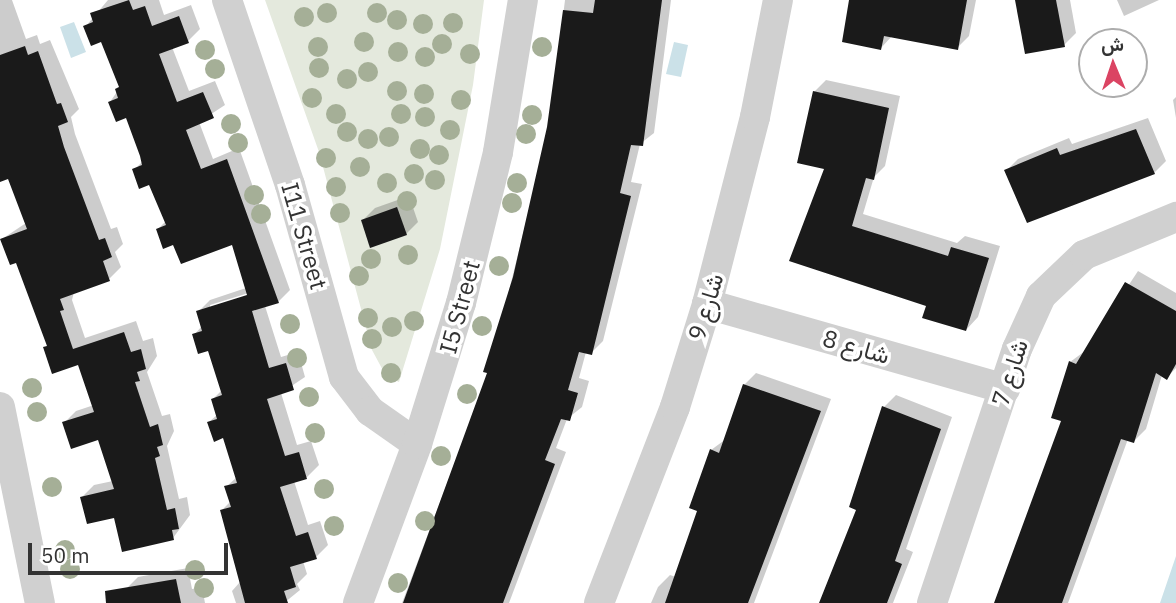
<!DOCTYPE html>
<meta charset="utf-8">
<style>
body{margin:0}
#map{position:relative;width:1176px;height:603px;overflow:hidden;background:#fff;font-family:"IBM Plex Sans",Vazirmatn,sans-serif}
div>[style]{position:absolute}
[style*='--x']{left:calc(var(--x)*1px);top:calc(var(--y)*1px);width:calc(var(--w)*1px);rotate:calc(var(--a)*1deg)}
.green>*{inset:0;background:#e4e9dd}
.water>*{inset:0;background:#cbe1e8}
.shadow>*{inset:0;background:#0003}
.building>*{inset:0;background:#1a1a1a}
.street>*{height:30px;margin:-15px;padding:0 15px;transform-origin:15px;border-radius:15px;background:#d0d0d0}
.trees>*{width:20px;height:20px;margin:-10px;border-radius:50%;background:#a5af97}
span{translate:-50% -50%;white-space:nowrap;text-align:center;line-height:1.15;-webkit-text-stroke:7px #fff;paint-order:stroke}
.street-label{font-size:24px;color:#333}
.north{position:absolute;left:1078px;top:28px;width:70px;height:70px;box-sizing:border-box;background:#fff;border:2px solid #adadad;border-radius:50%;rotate:358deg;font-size:19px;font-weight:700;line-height:28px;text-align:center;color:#333}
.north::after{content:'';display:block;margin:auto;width:24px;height:32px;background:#db4463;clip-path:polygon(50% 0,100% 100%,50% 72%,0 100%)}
.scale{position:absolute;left:28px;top:543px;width:200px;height:32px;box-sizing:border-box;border:4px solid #333;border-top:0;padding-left:9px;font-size:21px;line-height:24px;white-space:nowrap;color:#333;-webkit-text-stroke:5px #fff;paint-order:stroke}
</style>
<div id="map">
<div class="green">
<i style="clip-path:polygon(265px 0,484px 0,473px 85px,440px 249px,399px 382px,386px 376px,372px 350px,319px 152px)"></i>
</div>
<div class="water">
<i style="clip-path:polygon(74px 22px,86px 52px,71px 58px,60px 27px)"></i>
<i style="clip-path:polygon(674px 42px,688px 45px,681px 77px,666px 74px)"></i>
<i style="clip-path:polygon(1176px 556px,1176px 603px,1160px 603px,1175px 559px)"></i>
</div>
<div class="shadow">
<i style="clip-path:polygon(0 0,12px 0,26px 39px,37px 35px,40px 44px,50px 40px,79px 109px,71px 117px,75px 134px,111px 229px,117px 227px,123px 244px,115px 252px,121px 267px,109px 279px,74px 292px,72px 300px,85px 338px,136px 321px,143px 341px,153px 338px,157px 356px,147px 372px,162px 416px,170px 414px,174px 431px,167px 446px,179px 499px,187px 497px,190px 515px,173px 538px,82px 497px,94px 485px,113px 481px,99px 438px,64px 423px,76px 411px,94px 405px,79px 363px,45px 348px,48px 344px,18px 261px,2px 239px,26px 223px,9px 177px,0 180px)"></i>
<i style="clip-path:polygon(evenodd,108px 0,159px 0,164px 15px,191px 5px,200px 29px,188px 41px,172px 47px,189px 91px,215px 81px,225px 105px,199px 122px,213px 159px,239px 148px,290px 290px,278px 302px,265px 306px,281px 357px,298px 352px,305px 377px,281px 393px,297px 445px,311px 441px,319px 465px,307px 477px,294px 481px,308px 525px,320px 521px,328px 545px,316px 557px,303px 561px,307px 574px,297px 584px,300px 590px,284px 603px,236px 603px,232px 591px,240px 582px,222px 510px,231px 501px,226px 487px,237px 477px,225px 436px,209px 422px,218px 414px,213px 399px,222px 390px,210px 349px,194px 335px,202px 326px,198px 312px,210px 300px,246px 288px,233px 243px,174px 242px,158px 229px,166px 221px,150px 183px,134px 170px,143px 161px,127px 115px,110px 102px,121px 86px,102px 39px,86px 26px,108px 0,255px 291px,256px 294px,210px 309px,210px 305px,255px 291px)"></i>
<i style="clip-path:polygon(565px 0,671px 0,654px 133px,640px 144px,631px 182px,642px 184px,603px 341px,591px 353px,586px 352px,579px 378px,589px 381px,582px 407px,567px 419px,556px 448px,566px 452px,509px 603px,402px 603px,489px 372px,549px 128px)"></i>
<i style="clip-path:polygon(851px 0,976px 0,969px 36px,957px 48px,892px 36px,881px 48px)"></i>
<i style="clip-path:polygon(1017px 0,1070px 0,1076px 33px,1064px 45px)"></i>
<i style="clip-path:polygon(1117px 0,1159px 0,1124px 16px)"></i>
<i style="clip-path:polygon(826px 80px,900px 96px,885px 166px,874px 177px,863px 214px,957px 243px,965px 236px,1000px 246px,978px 317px,966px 330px,928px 304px,791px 260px,826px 168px,814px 92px)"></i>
<i style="clip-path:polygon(1176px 97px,1176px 118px,1173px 100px)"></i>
<i style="clip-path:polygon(1148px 118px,1166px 161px,1154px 173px,1006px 171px,1018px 159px,1069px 138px,1072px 144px)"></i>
<i style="clip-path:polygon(409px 196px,418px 222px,406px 234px,363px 220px,375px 208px)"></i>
<i style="clip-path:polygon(1138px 271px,1176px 293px,1176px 368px,1166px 378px,1162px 375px,1146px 429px,1134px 441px,1128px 439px,1068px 603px,1006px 603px,1063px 420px,1070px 362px,1085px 351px)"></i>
<i style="clip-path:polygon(756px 373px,831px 399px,754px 603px,651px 603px,658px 587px,670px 575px,676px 577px,700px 510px,711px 450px,726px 439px,744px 385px)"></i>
<i style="clip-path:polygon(896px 395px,952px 417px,906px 549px,913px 552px,893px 603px,820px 603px,858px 509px,884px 407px)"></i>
<i style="clip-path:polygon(188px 568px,192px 589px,202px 587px,205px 603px,128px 603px,126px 589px,138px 577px)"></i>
</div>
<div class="building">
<i style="clip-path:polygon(129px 0,133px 10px,145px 6px,152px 26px,179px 16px,189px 43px,159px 54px,177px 102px,203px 92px,214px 118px,186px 130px,201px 169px,227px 159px,279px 303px,252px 311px,269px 368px,286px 363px,294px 390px,267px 399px,285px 456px,299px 452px,307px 479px,280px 487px,296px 536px,308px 532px,317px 559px,290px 567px,296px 587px,284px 591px,288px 603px,245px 603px,220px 510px,231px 507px,224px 486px,237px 483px,223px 438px,214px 442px,207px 422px,217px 419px,211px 399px,222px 395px,208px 351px,198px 354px,192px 334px,202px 331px,196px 311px,247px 295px,232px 245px,181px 264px,173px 245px,163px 249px,156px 229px,166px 225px,149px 185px,139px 189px,132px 169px,142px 165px,140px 156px,126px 118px,116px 122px,108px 102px,118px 98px,115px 89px,119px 87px,101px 42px,91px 46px,83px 26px,93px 22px,90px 13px)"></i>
<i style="clip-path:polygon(595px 0,662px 0,643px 146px,631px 145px,620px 193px,631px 196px,592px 355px,579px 352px,568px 390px,578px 393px,570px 421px,561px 419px,545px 460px,555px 464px,503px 603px,403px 603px,487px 373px,483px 372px,513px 277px,547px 127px,563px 10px,593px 13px)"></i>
<i style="clip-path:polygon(849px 0,967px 0,958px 50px,884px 36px,881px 50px,842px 42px)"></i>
<i style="clip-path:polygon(1015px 0,1056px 0,1065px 47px,1025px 54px)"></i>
<i style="clip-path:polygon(25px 46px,28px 55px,38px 51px,57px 104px,61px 103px,68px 122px,58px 126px,64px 147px,99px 240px,105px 238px,112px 257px,103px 261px,110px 281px,60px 299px,64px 310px,60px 311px,73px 349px,124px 332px,131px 352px,141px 349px,146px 369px,137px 372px,140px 381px,135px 382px,150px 427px,158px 424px,163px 445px,157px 447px,160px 456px,155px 458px,167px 510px,175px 508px,179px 529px,172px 530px,174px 540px,122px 552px,114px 518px,87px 524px,80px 497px,114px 489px,98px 440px,71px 449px,62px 422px,94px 412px,78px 365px,52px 374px,43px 347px,47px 346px,16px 263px,10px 265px,0 239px,27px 229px,8px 179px,0 182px,0 55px)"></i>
<i style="clip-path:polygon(813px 91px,889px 108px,874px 180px,866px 178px,852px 226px,948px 256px,951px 247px,989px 258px,966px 331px,922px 318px,926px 306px,789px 261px,824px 169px,797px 163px)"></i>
<i style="clip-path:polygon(1136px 129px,1155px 174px,1027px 223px,1004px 170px,1057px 148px,1060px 155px)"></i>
<i style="clip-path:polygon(397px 207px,407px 235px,370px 248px,361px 220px)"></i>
<i style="clip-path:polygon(1125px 282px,1176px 311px,1176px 364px,1167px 380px,1156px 373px,1134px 443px,1121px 439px,1062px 603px,994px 603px,1061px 421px,1051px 418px,1069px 361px,1076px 364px)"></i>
<i style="clip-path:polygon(743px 384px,821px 411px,748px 603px,665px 603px,697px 511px,689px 508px,710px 449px,719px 453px)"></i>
<i style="clip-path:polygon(882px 406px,941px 429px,895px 561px,902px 564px,887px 603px,819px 603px,856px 510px,849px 507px)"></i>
<i style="clip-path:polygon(176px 579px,181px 603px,106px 603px,105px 591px)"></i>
</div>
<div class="street">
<i style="--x:227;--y:0;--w:195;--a:71.2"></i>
<i style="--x:290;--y:185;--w:199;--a:74.3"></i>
<i style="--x:344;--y:377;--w:43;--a:52.6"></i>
<i style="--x:370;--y:411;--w:57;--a:35.1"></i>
<i style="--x:707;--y:304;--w:310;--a:15.9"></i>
<i style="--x:0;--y:407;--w:200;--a:78.5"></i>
<i style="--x:358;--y:603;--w:170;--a:-69.6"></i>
<i style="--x:417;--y:444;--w:148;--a:-72.7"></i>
<i style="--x:461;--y:303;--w:155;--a:-76.2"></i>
<i style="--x:498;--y:152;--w:154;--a:-80.7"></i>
<i style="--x:599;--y:603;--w:210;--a:-68.8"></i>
<i style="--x:675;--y:407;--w:108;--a:-72.7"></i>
<i style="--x:707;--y:304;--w:193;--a:-75.6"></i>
<i style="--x:755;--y:117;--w:119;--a:-78.9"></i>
<i style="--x:932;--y:603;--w:268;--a:-71.5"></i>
<i style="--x:1017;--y:349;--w:58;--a:-65.6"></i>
<i style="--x:1041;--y:296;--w:59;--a:-43.6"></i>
<i style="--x:1084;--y:255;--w:100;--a:-22.4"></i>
</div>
<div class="trees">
<i style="left:327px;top:13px"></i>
<i style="left:377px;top:13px"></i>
<i style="left:304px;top:17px"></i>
<i style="left:397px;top:20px"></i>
<i style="left:453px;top:23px"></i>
<i style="left:423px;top:24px"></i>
<i style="left:364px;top:42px"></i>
<i style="left:442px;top:44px"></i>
<i style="left:318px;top:47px"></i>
<i style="left:542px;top:47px"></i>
<i style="left:205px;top:50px"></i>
<i style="left:398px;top:52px"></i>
<i style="left:470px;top:54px"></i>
<i style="left:425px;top:57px"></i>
<i style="left:319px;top:68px"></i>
<i style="left:215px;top:69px"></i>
<i style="left:368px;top:72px"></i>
<i style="left:347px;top:79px"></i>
<i style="left:397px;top:91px"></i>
<i style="left:424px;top:94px"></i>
<i style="left:312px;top:98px"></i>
<i style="left:461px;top:100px"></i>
<i style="left:336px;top:114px"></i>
<i style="left:401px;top:114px"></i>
<i style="left:532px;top:115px"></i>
<i style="left:425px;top:117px"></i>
<i style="left:231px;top:124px"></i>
<i style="left:450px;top:130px"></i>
<i style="left:347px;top:132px"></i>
<i style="left:526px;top:134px"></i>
<i style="left:389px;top:137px"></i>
<i style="left:368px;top:139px"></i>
<i style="left:238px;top:143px"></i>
<i style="left:420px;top:149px"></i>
<i style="left:439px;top:155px"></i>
<i style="left:326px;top:158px"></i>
<i style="left:360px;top:167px"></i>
<i style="left:414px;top:174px"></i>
<i style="left:435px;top:180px"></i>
<i style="left:387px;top:183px"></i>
<i style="left:517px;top:183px"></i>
<i style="left:336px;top:187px"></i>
<i style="left:254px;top:195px"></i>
<i style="left:407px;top:201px"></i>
<i style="left:512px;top:203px"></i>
<i style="left:340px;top:213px"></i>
<i style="left:261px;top:214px"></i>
<i style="left:408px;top:255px"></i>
<i style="left:371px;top:259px"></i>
<i style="left:499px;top:266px"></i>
<i style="left:359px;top:276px"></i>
<i style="left:368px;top:318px"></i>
<i style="left:414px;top:321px"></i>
<i style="left:290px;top:324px"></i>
<i style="left:482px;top:326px"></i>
<i style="left:392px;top:327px"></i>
<i style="left:372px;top:339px"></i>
<i style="left:297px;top:358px"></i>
<i style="left:391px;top:373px"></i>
<i style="left:32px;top:388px"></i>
<i style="left:467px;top:394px"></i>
<i style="left:309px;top:397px"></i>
<i style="left:37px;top:412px"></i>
<i style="left:315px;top:433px"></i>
<i style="left:441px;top:456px"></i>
<i style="left:52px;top:487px"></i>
<i style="left:324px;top:489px"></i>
<i style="left:425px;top:521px"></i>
<i style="left:334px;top:526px"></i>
<i style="left:65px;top:550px"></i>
<i style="left:70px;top:569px"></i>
<i style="left:195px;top:570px"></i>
<i style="left:398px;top:583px"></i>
<i style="left:204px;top:588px"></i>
</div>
<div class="street-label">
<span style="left:304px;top:236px;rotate:74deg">I11 Street</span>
<span style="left:460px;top:307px;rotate:-75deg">I5 Street</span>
<span style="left:706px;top:307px;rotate:-73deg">شارع 9</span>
<span style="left:856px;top:347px;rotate:16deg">شارع 8</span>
<span style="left:1010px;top:373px;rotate:-72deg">شارع 7</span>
</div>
<div class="north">ش</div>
<div class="scale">50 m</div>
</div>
